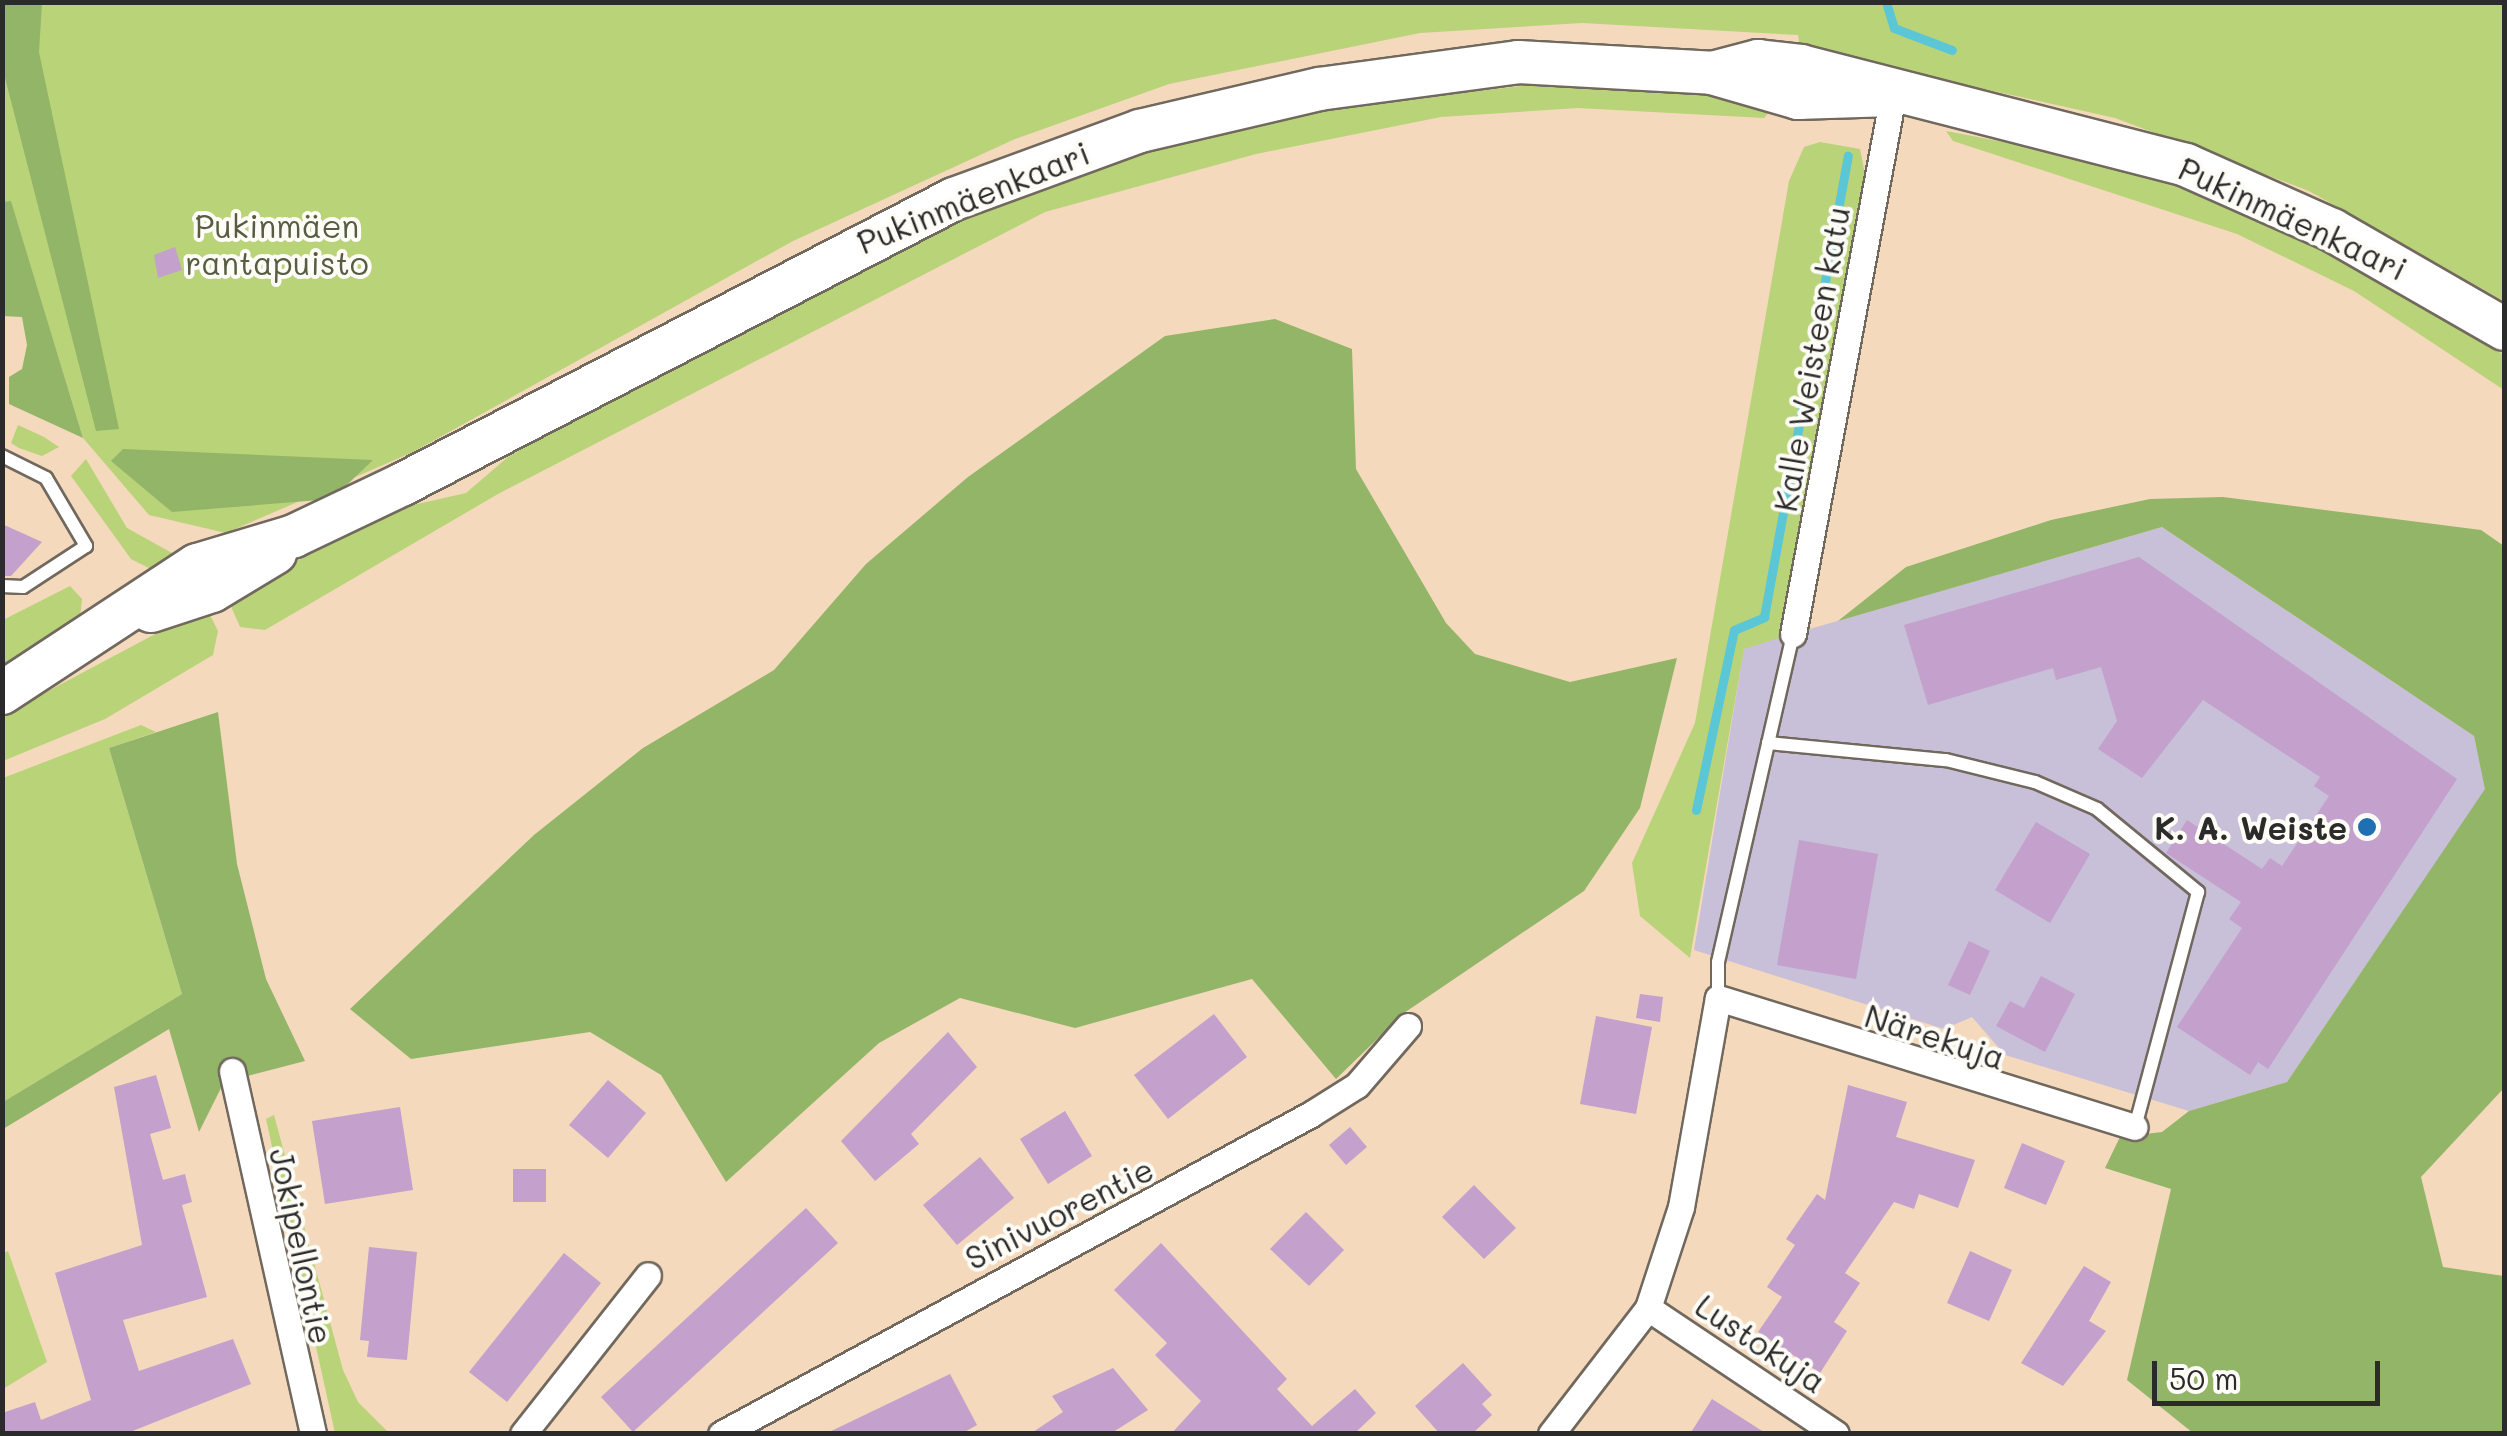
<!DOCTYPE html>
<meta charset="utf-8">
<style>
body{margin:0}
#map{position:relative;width:2507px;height:1436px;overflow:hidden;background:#f4d9bc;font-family:Mali,sans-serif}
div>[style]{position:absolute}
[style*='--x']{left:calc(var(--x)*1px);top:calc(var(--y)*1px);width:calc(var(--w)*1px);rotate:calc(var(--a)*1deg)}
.industrial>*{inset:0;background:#c8bfd8}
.green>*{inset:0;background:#b9d378}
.forest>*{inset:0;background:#92b568}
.stream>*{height:9px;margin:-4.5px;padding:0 4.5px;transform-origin:4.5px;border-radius:4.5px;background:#5bc6d6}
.building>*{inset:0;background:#c4a0cc}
.roads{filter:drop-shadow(2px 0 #71685e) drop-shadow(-2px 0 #71685e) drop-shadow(0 2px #71685e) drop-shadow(0 -2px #71685e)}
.lane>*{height:12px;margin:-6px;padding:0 6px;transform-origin:6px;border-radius:6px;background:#fff}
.street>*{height:25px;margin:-12.5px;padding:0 12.5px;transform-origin:12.5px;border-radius:12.5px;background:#fff}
.primary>*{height:42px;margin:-21px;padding:0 21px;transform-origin:21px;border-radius:21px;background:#fff}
.dots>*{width:28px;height:28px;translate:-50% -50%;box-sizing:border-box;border:5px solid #fdfcf7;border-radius:50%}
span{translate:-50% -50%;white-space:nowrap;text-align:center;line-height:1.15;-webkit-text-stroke:8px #fdfcf7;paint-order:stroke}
.street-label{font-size:32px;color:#2b2b2b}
.park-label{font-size:32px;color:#565d42}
.poi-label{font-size:32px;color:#2b2b2b;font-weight:700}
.right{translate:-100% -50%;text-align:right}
.frame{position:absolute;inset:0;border:5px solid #2b2b2b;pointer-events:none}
.scale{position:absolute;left:2152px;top:1361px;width:228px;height:45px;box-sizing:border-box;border:5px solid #2b2b2b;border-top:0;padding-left:12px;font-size:30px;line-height:35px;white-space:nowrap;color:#2b2b2b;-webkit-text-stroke:8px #fdfcf7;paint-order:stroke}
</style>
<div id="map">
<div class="industrial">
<i style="clip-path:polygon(2162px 527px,2474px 736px,2486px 789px,2287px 1082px,2189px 1111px,2005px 1055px,1972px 1017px,1944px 1029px,1694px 950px,1744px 648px)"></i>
</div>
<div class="green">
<i style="clip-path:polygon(3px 3px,2504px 3px,2504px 301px,2309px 191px,2115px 118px,1800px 48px,1798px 35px,1582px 23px,1420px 33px,1169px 84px,1015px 139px,793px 241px,413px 452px,226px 533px,149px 515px,83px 438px,11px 202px,3px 202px)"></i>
<i style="clip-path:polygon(1565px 81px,1761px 101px,1771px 110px,1764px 118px,1578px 108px,1441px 117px,1256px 154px,1045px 212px,498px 494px,265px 630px,240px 627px,227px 597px,400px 508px,466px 493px,508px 457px,743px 323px,1000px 202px,1131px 153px,1303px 111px)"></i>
<i style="clip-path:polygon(1946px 131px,2129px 166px,2290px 229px,2504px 355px,2504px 390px,2354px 291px,2237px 234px,1953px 141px)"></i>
<i style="clip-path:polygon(1820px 142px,1860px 149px,1866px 179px,1779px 638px,1744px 649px,1690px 958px,1640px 916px,1632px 863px,1695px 723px,1789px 181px,1804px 147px)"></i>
<i style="clip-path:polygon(18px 425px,44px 437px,59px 447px,42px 456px,19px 448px,11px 443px)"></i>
<i style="clip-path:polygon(86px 459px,127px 528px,181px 558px,159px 573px,131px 559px,71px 476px)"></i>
<i style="clip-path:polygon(70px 586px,82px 599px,80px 618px,3px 665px,3px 620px)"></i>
<i style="clip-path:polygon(206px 607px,218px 631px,213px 655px,105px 719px,3px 761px,3px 715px)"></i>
<i style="clip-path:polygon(141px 725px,156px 732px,109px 748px,182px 994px,3px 1102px,3px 778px)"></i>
<i style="clip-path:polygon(274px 1115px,343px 1370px,358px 1402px,389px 1433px,335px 1433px,266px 1119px)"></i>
<i style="clip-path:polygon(8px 1251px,47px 1362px,3px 1389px,2px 1254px)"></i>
</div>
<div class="forest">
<i style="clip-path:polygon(2px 3px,42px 3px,39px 52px,119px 429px,96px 431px,3px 70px)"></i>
<i style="clip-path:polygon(11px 201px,83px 438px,9px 404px,9px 377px,22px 369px,27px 345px,22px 317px,3px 316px,3px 202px)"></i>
<i style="clip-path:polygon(1275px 319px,1352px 349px,1356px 469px,1446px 623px,1475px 654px,1570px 682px,1677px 658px,1640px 808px,1584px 891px,1404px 1013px,1336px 1079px,1252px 979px,1075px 1028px,960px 998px,879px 1043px,726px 1182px,661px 1075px,590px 1032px,411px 1059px,350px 1009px,534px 835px,643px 748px,774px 670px,866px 564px,968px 477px,1165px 336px)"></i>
<i style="clip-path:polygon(123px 449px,373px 460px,332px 499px,172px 512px,111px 461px)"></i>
<i style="clip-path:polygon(2223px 497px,2481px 530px,2504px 546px,2504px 1088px,2421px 1177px,2443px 1267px,2504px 1276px,2504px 1433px,2193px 1433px,2127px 1380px,2171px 1189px,2105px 1168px,2120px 1137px,2162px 1132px,2189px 1111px,2287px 1082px,2485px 789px,2474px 736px,2162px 527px,1838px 621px,1906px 567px,2051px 520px,2150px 499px)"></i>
<i style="clip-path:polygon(218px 712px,237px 864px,266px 979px,305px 1061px,224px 1082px,199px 1132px,169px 1029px,3px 1129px,3px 1102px,182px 994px,109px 748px)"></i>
</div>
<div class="stream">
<i style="--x:1886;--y:2;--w:27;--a:73"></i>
<i style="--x:1894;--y:28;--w:62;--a:20.8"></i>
<i style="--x:1696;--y:810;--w:184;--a:-78.1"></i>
<i style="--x:1734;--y:630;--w:33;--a:-23"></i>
<i style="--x:1764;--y:617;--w:469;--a:-79.7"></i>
</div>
<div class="building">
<i style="clip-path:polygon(175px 247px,182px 270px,158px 278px,154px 255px)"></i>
<i style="clip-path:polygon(2px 524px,42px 542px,11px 576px,2px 576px)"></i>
<i style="clip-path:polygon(2139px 557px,2457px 779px,2268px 1069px,2258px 1062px,2250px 1075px,2177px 1027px,2242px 928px,2229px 919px,2241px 902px,2166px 853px,2187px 820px,2262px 869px,2270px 858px,2282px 866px,2329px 796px,2314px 786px,2320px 777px,2203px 700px,2142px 778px,2098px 749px,2117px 721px,2101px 667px,2056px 680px,2053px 668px,1928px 705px,1904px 625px)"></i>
<i style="clip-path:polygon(2036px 822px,2090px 854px,2050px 923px,1995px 890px)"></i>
<i style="clip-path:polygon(1799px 840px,1878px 854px,1856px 979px,1777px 965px)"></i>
<i style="clip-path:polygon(1969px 941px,1990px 951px,1970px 995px,1948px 985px)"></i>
<i style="clip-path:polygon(2041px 976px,2075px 994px,2045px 1052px,1996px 1026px,2010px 1001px,2024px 1008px)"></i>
<i style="clip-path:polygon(1640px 994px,1663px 997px,1660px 1022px,1636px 1018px)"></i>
<i style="clip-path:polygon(1214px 1014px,1247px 1057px,1168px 1119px,1134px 1075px)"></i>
<i style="clip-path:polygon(1596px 1016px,1652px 1027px,1636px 1114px,1580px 1104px)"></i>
<i style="clip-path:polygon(948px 1032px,977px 1067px,911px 1134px,919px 1144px,875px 1181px,841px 1141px)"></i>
<i style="clip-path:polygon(156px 1075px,171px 1128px,150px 1134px,163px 1180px,185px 1174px,192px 1202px,182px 1205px,207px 1297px,123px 1320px,139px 1371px,233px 1339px,251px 1384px,125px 1434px,2px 1434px,2px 1413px,35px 1402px,41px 1420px,91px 1400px,55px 1273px,142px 1245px,114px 1087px)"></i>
<i style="clip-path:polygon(608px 1080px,646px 1113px,608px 1158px,569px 1125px)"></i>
<i style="clip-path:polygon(1848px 1085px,1907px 1102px,1896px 1137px,1975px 1160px,1958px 1208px,1919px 1194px,1914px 1209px,1894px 1202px,1845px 1273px,1860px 1283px,1834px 1322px,1847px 1331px,1820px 1373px,1758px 1332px,1782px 1297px,1767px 1287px,1795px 1245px,1786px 1239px,1817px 1194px,1825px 1200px)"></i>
<i style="clip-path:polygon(400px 1107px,413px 1190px,325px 1204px,312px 1121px)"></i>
<i style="clip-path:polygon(1065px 1111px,1092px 1156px,1048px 1184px,1020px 1139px)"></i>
<i style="clip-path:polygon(1350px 1127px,1367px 1147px,1346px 1165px,1329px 1145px)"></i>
<i style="clip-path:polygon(2022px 1143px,2065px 1161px,2046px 1205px,2004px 1188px)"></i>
<i style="clip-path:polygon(980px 1157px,1014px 1198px,957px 1245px,923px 1205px)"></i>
<i style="clip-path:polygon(513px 1169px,546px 1169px,546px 1202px,513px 1202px)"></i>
<i style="clip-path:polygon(1474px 1185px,1516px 1228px,1484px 1259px,1442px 1217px)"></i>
<i style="clip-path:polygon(806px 1208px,838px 1243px,633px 1432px,601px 1397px)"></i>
<i style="clip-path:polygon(1306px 1212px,1344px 1250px,1309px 1286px,1270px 1249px)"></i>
<i style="clip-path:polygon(1161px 1243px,1287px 1379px,1277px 1389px,1312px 1426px,1355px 1389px,1376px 1413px,1354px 1434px,1171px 1434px,1201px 1401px,1155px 1355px,1167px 1343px,1114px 1290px)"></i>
<i style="clip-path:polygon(369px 1247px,417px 1252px,407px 1360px,367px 1357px,369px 1341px,360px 1340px)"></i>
<i style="clip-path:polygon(1970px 1251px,2012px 1270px,1989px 1321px,1947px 1303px)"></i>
<i style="clip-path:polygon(564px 1253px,601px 1283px,507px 1402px,469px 1372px)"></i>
<i style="clip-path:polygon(2084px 1266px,2111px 1282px,2089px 1321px,2106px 1331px,2063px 1386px,2021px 1363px)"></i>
<i style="clip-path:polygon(1463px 1363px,1492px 1395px,1482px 1404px,1492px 1415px,1472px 1434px,1440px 1434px,1415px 1406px)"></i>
<i style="clip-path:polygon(1113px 1368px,1148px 1410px,1110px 1434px,1030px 1434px,1063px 1412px,1052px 1396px)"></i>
<i style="clip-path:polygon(950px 1374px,977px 1425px,961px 1434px,825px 1434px)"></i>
<i style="clip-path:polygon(1712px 1399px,1767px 1434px,1690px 1434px)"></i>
</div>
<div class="roads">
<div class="lane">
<i style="--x:2;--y:456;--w:49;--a:26.6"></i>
<i style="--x:46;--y:478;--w:79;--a:59.5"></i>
<i style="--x:86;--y:546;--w:75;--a:146.9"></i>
<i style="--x:23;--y:587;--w:21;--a:-177"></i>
<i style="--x:1768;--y:743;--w:179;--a:5.5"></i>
<i style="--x:1946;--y:760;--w:92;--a:13.9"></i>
<i style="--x:2035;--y:782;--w:68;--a:23.5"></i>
<i style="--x:2097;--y:809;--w:131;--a:39.4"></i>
<i style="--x:2198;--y:892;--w:243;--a:105"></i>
<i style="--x:1718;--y:998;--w:36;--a:-90"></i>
<i style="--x:1718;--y:962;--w:336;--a:-77.1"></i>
</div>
<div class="street">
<i style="--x:1793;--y:634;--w:548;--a:-79.49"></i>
<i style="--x:232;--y:1071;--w:372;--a:77.4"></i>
<i style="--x:1648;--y:1308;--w:226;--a:33.8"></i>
<i style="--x:523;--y:1434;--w:202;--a:-51.8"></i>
<i style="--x:721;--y:1434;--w:671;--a:-28.47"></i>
<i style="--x:1311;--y:1114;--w:54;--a:-32.2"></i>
<i style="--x:1357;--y:1085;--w:78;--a:-49.2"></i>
<i style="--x:1551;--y:1434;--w:159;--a:-52.4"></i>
<i style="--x:1648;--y:1308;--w:106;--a:-71.9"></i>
<i style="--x:1681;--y:1207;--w:212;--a:-80"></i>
<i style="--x:1718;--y:998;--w:436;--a:17.2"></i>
</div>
<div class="primary">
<i style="--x:1712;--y:73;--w:48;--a:-14.6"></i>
<i style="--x:1758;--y:61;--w:43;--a:6.6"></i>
<i style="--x:1801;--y:66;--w:398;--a:14.4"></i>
<i style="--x:2186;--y:165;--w:160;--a:24"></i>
<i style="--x:2332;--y:230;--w:198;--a:29.9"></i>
<i style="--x:151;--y:611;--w:64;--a:-18.2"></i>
<i style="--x:212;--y:591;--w:74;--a:-31.1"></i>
<i style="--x:2;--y:693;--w:233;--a:-33.3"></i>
<i style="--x:197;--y:565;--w:101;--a:-16.6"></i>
<i style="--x:294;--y:536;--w:121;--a:-25.5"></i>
<i style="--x:403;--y:484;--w:620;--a:-27.35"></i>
<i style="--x:954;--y:199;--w:198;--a:-20.1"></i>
<i style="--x:1140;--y:131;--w:184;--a:-13.2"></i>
<i style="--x:1319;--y:89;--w:201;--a:-7.7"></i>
<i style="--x:1518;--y:62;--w:194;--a:3.2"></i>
<i style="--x:1712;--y:73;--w:90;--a:16.2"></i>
<i style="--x:1798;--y:98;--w:95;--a:-1.8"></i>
</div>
</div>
<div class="dots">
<i style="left:2367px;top:827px;background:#1f6fb2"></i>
</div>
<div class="street-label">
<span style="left:973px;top:197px;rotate:-22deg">Pukinmäenkaari</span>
<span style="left:2293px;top:218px;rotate:25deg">Pukinmäenkaari</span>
<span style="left:1811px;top:359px;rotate:-80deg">Kalle Weisteen katu</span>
<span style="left:1935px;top:1036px;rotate:18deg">Närekuja</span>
<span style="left:1059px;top:1213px;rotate:-27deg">Sinivuorentie</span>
<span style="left:302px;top:1246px;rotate:78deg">Jokipellontie</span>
<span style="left:1761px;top:1343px;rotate:34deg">Lustokuja</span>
</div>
<div class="park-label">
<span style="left:277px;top:244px">Pukinmäen<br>rantapuisto</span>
</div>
<div class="poi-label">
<span class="right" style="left:2347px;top:827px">K. A. Weiste</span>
</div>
<div class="frame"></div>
<div class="scale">50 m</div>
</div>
